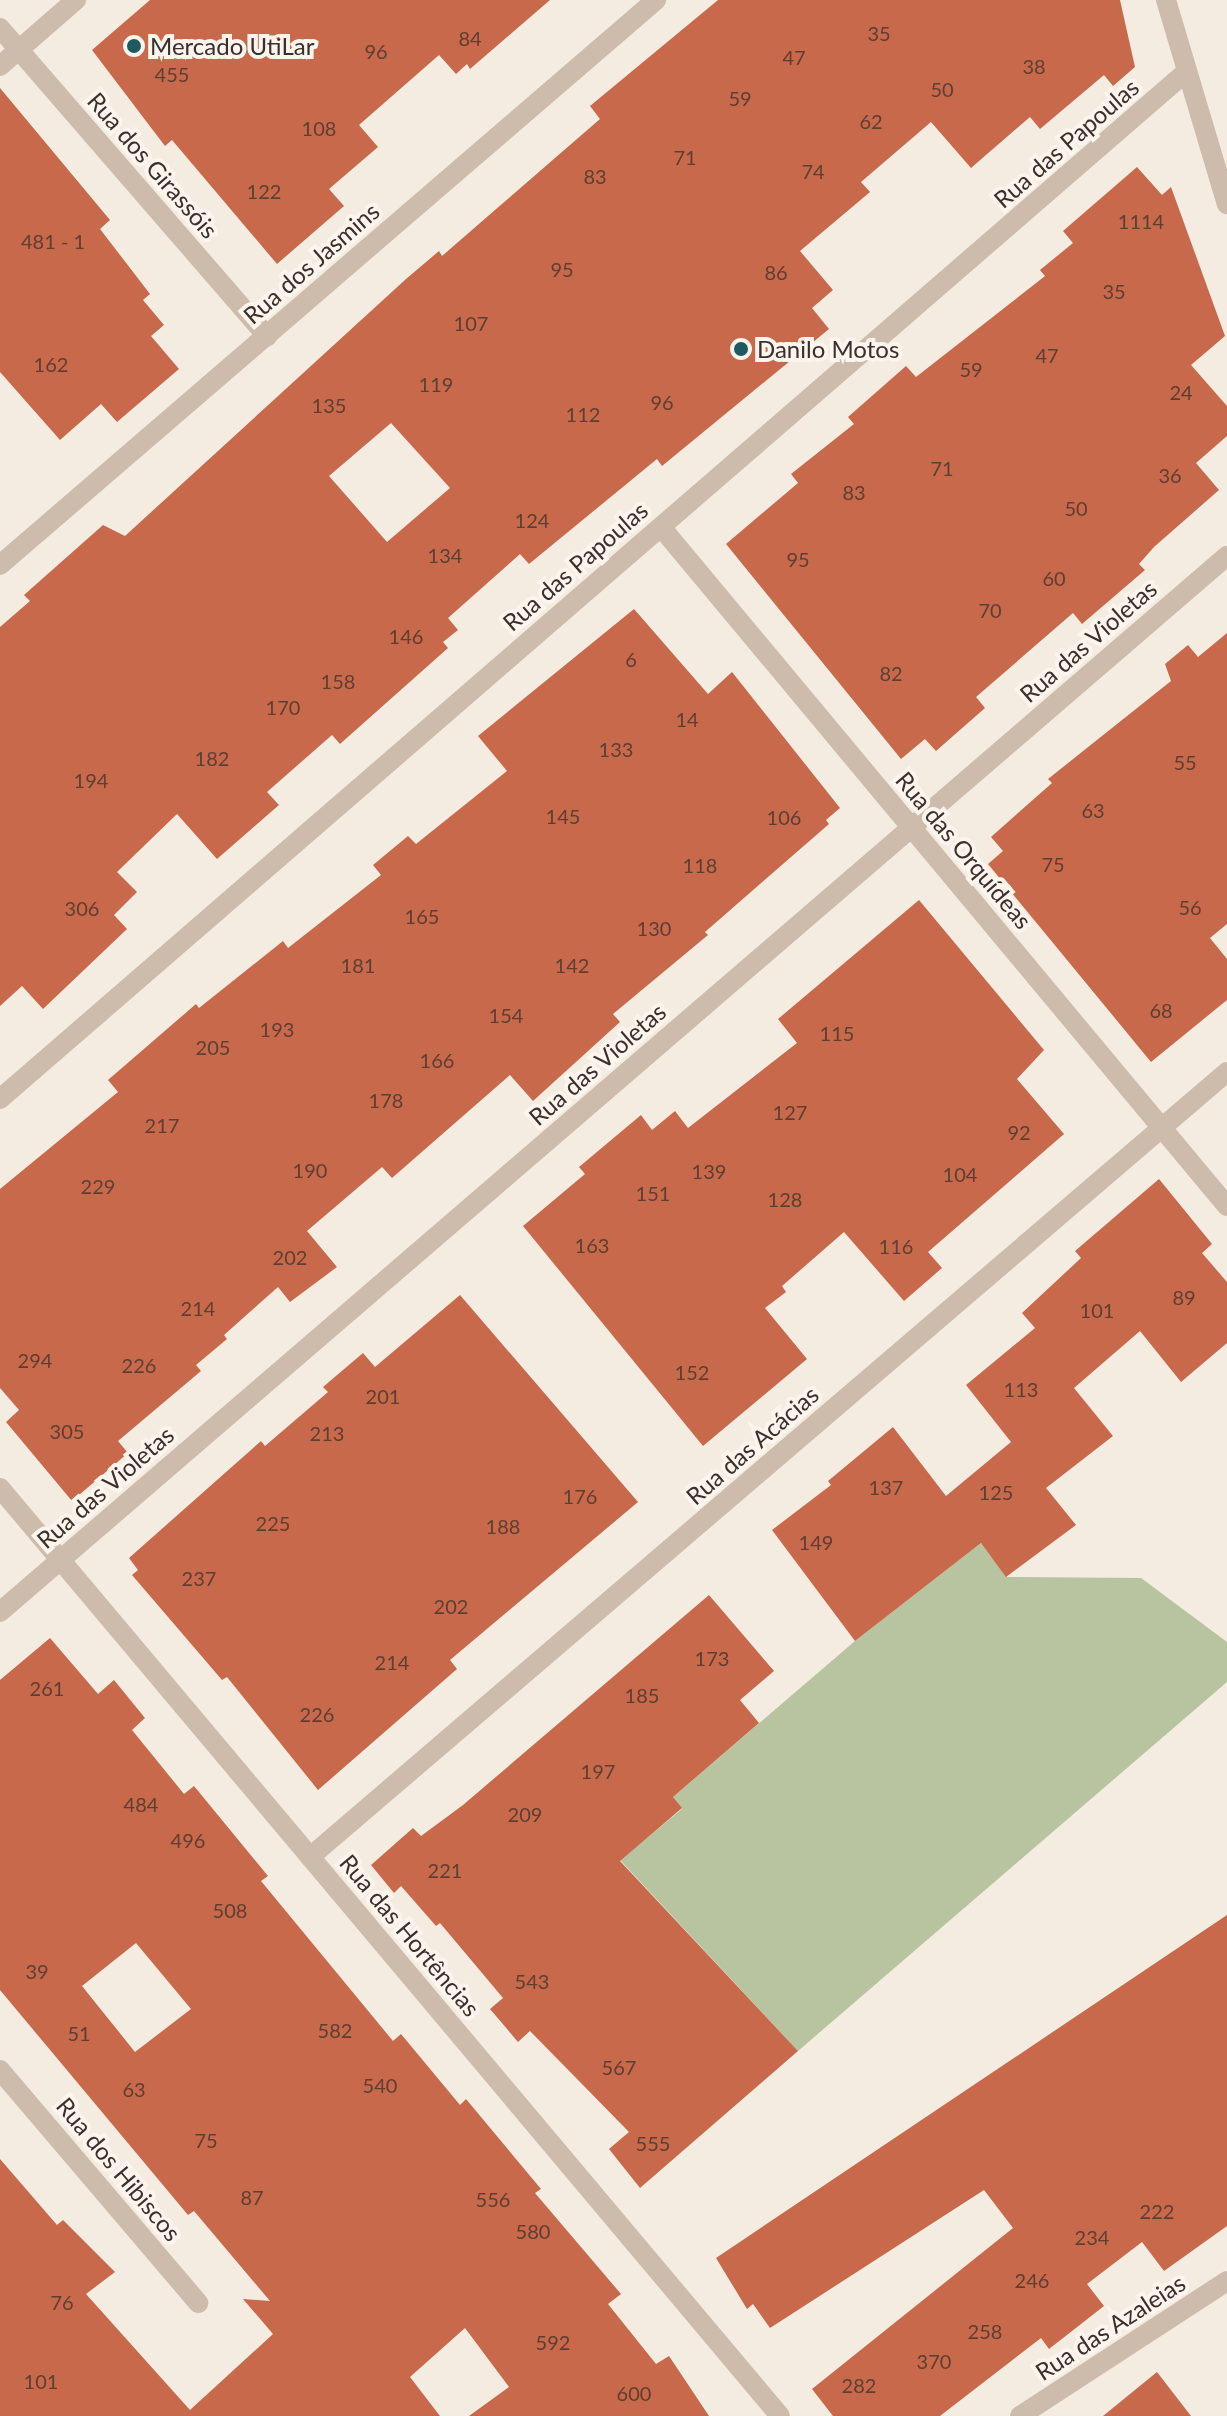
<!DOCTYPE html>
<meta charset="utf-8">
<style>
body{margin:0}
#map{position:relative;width:1227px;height:2416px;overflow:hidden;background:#f4ebe1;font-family:Lato,sans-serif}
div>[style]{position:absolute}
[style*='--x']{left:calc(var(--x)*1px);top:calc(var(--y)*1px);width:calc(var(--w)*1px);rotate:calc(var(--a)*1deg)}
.green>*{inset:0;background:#b8c4a0}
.building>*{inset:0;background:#c8694b}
.minor>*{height:20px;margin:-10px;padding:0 10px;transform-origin:10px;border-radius:10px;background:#cdbbac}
.tertiary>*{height:20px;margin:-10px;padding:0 10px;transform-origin:10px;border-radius:10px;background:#cdbbac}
.dots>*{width:22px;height:22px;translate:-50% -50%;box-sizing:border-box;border:4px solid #fbf5ee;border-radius:50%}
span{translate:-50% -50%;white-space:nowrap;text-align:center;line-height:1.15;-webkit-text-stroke:8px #fbf5ee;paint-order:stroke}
.number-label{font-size:20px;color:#5e3e33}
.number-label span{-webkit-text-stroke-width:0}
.poi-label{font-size:24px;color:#3b302b}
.left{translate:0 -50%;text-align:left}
.street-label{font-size:24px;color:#3b302b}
</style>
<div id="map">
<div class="green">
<i style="clip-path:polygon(981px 1543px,1007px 1577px,1141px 1578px,1227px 1642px,1227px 1682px,798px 2051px,620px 1860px,682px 1809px,673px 1797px,855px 1641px)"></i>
</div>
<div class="building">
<i style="clip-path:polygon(150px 0,550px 0,470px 69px,467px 64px,456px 74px,439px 55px,359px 125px,378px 147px,329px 189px,344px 206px,277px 264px,172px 140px,165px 146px,92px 50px)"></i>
<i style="clip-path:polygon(evenodd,718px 0,1120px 0,1135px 67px,1113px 86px,1104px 75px,1040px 129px,1030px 117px,971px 168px,931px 122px,861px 182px,870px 192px,800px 251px,833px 290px,812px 308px,829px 329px,662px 466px,657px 459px,529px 564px,520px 554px,448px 618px,458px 630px,443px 642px,448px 648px,340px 744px,332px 735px,267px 792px,279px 805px,217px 859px,177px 814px,117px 872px,137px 892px,114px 915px,127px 929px,43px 1009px,22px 986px,0 1006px,0 627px,30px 601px,24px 595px,103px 525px,125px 536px,406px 279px,439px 251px,442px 256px,600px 119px,590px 106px,718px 0,391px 423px,450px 488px,387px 542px,329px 476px,391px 423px)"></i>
<i style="clip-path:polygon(0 88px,110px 220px,100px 229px,150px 294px,143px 300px,164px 325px,151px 336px,179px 369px,117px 422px,101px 404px,60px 440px,0 372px)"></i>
<i style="clip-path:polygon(1137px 167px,1162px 195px,1171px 187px,1225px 336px,1191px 365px,1227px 406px,1227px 436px,1196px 463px,1219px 490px,1154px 547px,1139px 564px,1145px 570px,1082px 624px,1073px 613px,976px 697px,985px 708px,936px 751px,925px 739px,901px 759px,726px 544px,798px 483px,791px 474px,854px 424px,848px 417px,906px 366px,916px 377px,1045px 276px,1040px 270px,1073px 243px,1063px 231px)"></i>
<i style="clip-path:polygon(634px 609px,708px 694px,732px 672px,840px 808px,826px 820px,829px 824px,705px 932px,708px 935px,613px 1014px,620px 1022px,533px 1101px,510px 1075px,392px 1178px,382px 1167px,307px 1231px,337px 1267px,290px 1302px,278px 1287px,224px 1335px,227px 1339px,196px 1365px,201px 1371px,118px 1441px,128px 1453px,72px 1501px,6px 1422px,19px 1410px,0 1388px,0 1189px,118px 1092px,108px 1080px,196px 1004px,199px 1008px,283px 941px,288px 948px,381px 875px,373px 865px,408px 836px,416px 844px,507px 771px,478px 736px)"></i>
<i style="clip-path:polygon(1227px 633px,1227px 924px,1210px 938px,1227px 959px,1227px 1000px,1151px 1062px,988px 864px,1003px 851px,991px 837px,1052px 783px,1048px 779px,1171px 681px,1165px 664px,1188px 645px,1198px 657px)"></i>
<i style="clip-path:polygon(919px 900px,1044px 1050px,1017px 1079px,1064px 1134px,928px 1252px,942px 1268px,904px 1301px,844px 1232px,782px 1286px,786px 1292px,765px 1308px,807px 1359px,703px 1446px,523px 1226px,585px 1174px,579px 1167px,641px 1115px,652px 1130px,675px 1111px,688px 1128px,797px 1043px,778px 1019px)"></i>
<i style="clip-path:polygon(1159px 1179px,1212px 1244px,1202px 1253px,1227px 1282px,1227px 1343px,1181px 1382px,1140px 1331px,1074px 1388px,1113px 1436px,1046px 1488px,1076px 1525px,1006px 1577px,981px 1543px,855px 1641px,772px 1530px,831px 1485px,828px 1481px,893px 1427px,946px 1496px,1011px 1442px,966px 1385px,1035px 1328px,1022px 1313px,1081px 1258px,1075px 1251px)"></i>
<i style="clip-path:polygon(460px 1295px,638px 1502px,450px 1660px,457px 1669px,318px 1790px,227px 1677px,222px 1680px,132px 1575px,138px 1570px,129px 1558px,261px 1441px,265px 1446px,328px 1392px,323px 1387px,363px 1353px,375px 1367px)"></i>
<i style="clip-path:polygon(709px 1595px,774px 1671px,740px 1700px,759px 1723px,673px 1797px,682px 1808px,620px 1861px,798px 2051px,640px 2188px,609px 2149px,629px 2132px,530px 2031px,518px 2042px,490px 2009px,503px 1998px,440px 1923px,436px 1926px,401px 1886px,394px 1893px,371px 1865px,413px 1828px,421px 1836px,463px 1805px)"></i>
<i style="clip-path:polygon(evenodd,50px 1638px,98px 1694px,114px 1680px,145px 1718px,132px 1730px,184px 1794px,194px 1786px,268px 1876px,261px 1881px,393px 2041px,401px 2034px,460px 2105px,466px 2099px,541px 2189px,535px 2193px,621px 2294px,608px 2304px,656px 2364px,669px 2356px,709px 2416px,469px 2416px,509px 2387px,465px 2328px,410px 2377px,440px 2416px,0 2416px,0 2159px,57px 2225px,63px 2220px,115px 2272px,86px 2294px,190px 2410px,273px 2334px,243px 2299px,270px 2301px,194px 2211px,188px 2215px,0 1990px,0 1680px,50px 1638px,136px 1943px,191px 2009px,135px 2052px,82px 1986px,136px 1943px)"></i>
<i style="clip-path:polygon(1227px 1915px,1227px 2226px,1164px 2271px,1142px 2242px,1087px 2284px,1104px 2306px,1049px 2349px,1041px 2338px,940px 2416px,833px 2416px,812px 2389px,1013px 2228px,984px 2190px,770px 2328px,753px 2304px,747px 2309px,716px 2258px)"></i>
<i style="clip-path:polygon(1157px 2372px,1191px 2416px,1103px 2416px)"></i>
</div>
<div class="minor">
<i style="--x:0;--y:28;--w:408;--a:49.1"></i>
<i style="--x:0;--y:66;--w:101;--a:-41"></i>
<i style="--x:661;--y:527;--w:884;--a:50.19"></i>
<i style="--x:0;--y:565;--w:866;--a:-40.74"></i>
<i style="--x:0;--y:1099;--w:1567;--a:-40.89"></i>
<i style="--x:0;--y:1488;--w:1212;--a:49.95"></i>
<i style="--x:0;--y:1612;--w:1619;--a:-40.72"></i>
<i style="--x:310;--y:1857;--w:1207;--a:-40.57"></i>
<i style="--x:0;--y:2070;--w:306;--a:49.6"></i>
<i style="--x:1020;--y:2416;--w:247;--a:-33.1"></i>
</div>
<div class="tertiary">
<i style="--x:1166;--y:0;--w:213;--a:73.4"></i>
</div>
<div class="dots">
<i style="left:134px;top:46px;background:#1f5a5e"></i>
<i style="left:741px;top:349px;background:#1f5a5e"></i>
</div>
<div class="number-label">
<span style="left:879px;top:33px">35</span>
<span style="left:470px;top:38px">84</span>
<span style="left:376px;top:51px">96</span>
<span style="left:794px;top:57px">47</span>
<span style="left:1034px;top:66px">38</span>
<span style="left:172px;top:74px">455</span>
<span style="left:942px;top:89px">50</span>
<span style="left:740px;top:98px">59</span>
<span style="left:871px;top:121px">62</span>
<span style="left:319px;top:128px">108</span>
<span style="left:685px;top:157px">71</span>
<span style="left:813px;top:171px">74</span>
<span style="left:595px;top:176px">83</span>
<span style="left:264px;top:191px">122</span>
<span style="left:1141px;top:221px">1114</span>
<span style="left:53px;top:241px">481 - 1</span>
<span style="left:562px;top:269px">95</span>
<span style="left:776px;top:272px">86</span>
<span style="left:1114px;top:291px">35</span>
<span style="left:471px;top:323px">107</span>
<span style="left:1047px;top:355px">47</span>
<span style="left:51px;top:364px">162</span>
<span style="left:971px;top:369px">59</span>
<span style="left:436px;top:384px">119</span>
<span style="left:1181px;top:392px">24</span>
<span style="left:662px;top:402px">96</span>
<span style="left:329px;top:405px">135</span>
<span style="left:583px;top:414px">112</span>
<span style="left:942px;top:468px">71</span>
<span style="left:1170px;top:475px">36</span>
<span style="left:854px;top:492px">83</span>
<span style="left:1076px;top:508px">50</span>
<span style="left:532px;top:520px">124</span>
<span style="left:445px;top:555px">134</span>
<span style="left:798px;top:559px">95</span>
<span style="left:1054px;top:578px">60</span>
<span style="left:990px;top:610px">70</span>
<span style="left:406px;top:636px">146</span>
<span style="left:631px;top:659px">6</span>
<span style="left:891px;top:673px">82</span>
<span style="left:338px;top:681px">158</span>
<span style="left:283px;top:707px">170</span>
<span style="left:687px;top:719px">14</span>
<span style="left:616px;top:749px">133</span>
<span style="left:212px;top:758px">182</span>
<span style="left:1185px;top:762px">55</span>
<span style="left:91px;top:780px">194</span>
<span style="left:1093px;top:810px">63</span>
<span style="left:563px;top:816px">145</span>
<span style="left:784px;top:817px">106</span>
<span style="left:1053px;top:864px">75</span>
<span style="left:700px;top:865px">118</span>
<span style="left:1190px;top:907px">56</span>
<span style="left:82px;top:908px">306</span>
<span style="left:422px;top:916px">165</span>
<span style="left:654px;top:928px">130</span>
<span style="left:358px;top:965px">181</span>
<span style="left:572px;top:965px">142</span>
<span style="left:1161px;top:1010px">68</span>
<span style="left:506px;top:1015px">154</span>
<span style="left:277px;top:1029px">193</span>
<span style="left:837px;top:1033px">115</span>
<span style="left:213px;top:1047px">205</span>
<span style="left:437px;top:1060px">166</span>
<span style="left:386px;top:1100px">178</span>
<span style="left:790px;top:1112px">127</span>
<span style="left:162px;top:1125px">217</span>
<span style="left:1019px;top:1132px">92</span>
<span style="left:310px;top:1170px">190</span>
<span style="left:709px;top:1171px">139</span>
<span style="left:960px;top:1174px">104</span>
<span style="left:98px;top:1186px">229</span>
<span style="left:653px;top:1193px">151</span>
<span style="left:785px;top:1199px">128</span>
<span style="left:592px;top:1245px">163</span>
<span style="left:896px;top:1246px">116</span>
<span style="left:290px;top:1257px">202</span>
<span style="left:1184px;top:1297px">89</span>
<span style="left:198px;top:1308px">214</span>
<span style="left:1097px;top:1310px">101</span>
<span style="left:35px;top:1360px">294</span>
<span style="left:139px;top:1365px">226</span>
<span style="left:692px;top:1372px">152</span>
<span style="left:1021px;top:1389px">113</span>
<span style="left:383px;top:1396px">201</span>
<span style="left:67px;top:1431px">305</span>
<span style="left:327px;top:1433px">213</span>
<span style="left:886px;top:1487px">137</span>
<span style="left:996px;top:1492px">125</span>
<span style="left:580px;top:1496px">176</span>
<span style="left:273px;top:1523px">225</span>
<span style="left:503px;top:1526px">188</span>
<span style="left:816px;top:1542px">149</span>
<span style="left:199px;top:1578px">237</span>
<span style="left:451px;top:1606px">202</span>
<span style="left:712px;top:1658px">173</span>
<span style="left:392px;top:1662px">214</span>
<span style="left:47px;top:1688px">261</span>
<span style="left:642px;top:1695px">185</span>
<span style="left:317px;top:1714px">226</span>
<span style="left:598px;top:1771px">197</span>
<span style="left:141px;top:1804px">484</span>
<span style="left:525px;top:1814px">209</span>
<span style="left:188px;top:1840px">496</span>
<span style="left:445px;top:1870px">221</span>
<span style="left:230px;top:1910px">508</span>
<span style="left:37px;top:1971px">39</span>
<span style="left:532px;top:1981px">543</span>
<span style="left:335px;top:2030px">582</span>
<span style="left:79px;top:2033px">51</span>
<span style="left:619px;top:2067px">567</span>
<span style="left:380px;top:2085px">540</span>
<span style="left:134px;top:2089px">63</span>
<span style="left:206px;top:2140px">75</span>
<span style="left:653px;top:2143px">555</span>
<span style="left:252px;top:2197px">87</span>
<span style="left:493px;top:2199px">556</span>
<span style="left:1157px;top:2211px">222</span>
<span style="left:533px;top:2231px">580</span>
<span style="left:1092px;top:2237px">234</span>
<span style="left:1032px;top:2280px">246</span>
<span style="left:62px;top:2302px">76</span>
<span style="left:985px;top:2331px">258</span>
<span style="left:553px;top:2342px">592</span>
<span style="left:934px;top:2361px">370</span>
<span style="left:41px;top:2381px">101</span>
<span style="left:859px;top:2385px">282</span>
<span style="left:634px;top:2393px">600</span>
</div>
<div class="poi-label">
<span class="left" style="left:150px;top:46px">Mercado UtiLar</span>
<span class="left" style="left:757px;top:349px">Danilo Motos</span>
</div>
<div class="street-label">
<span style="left:1066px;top:143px;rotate:-41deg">Rua das Papoulas</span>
<span style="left:153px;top:165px;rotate:49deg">Rua dos Girassóis</span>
<span style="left:311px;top:263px;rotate:-41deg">Rua dos Jasmins</span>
<span style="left:575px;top:566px;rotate:-41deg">Rua das Papoulas</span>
<span style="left:1088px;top:641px;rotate:-41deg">Rua das Violetas</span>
<span style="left:964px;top:850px;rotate:50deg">Rua das Orquídeas</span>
<span style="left:597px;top:1064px;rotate:-41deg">Rua das Violetas</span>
<span style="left:752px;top:1445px;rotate:-41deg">Rua das Acácias</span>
<span style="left:105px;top:1487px;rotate:-41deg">Rua das Violetas</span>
<span style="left:410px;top:1935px;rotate:50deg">Rua das Hortências</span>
<span style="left:119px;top:2169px;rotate:50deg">Rua dos Hibiscos</span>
<span style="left:1110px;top:2327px;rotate:-33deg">Rua das Azaleias</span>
</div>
</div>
